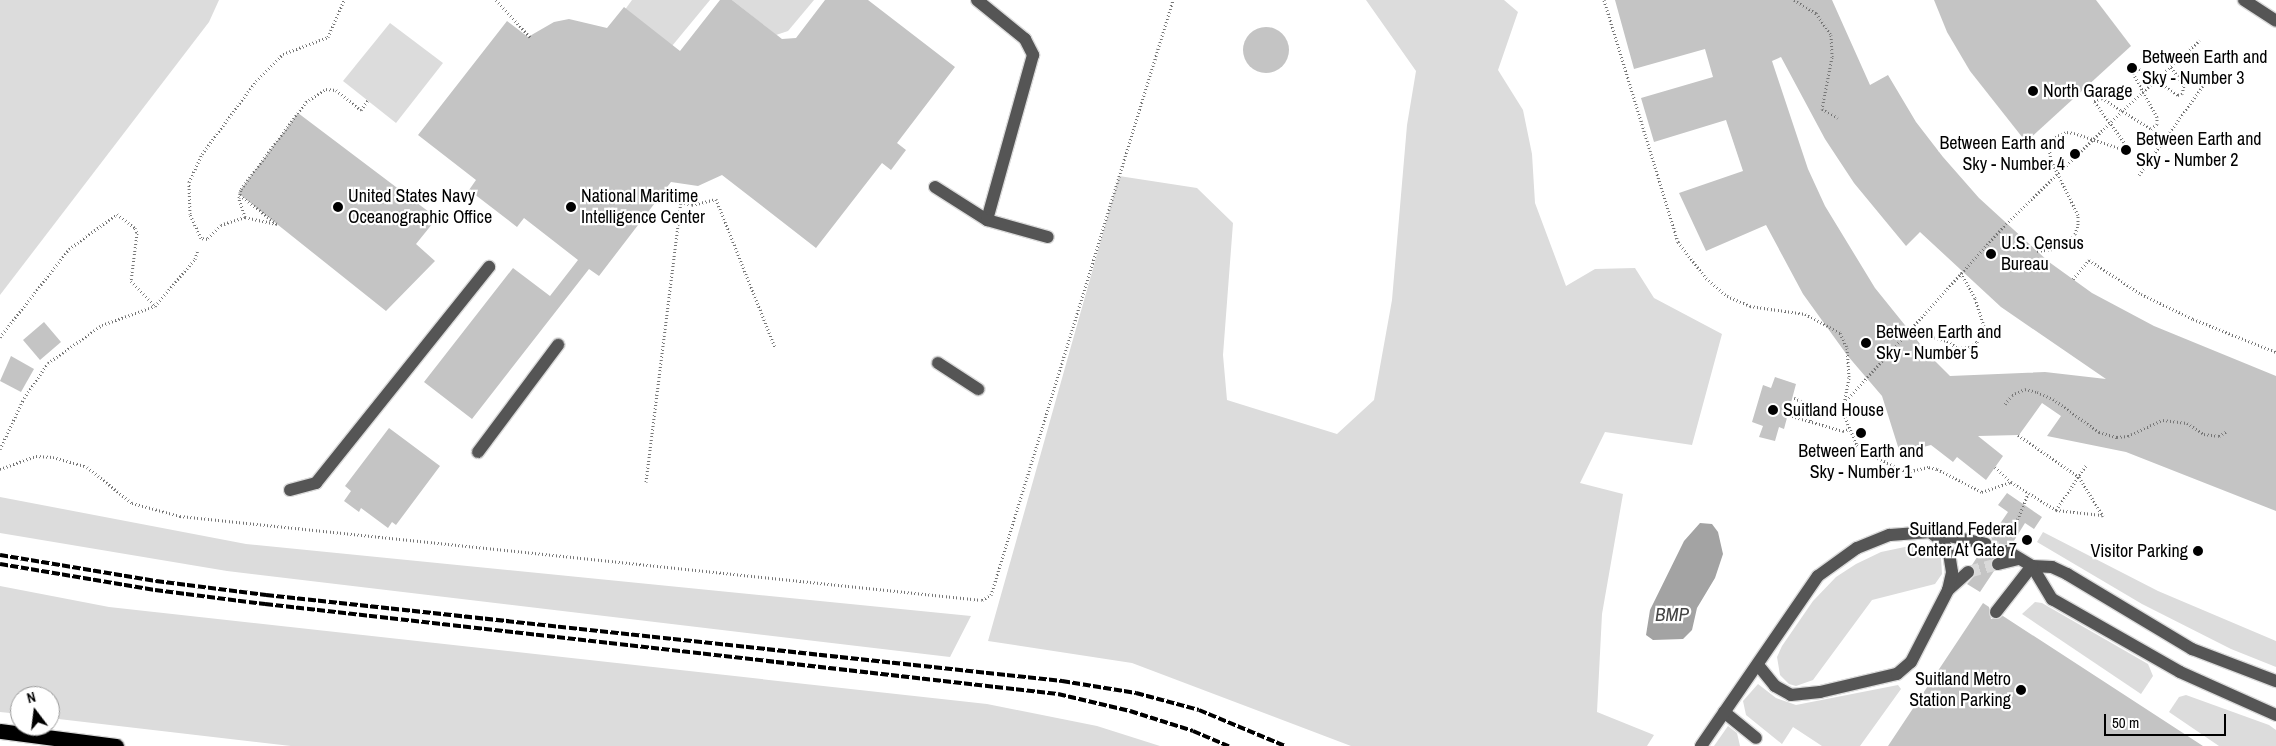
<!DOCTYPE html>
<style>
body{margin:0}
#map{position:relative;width:2276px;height:746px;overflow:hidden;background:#fff;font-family:"Archivo Narrow",sans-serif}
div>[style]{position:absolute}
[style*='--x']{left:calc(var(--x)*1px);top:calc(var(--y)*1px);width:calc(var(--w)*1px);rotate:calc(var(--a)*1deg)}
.green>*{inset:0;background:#dcdcdc}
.water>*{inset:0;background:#a3a3a3}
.building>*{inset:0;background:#c4c4c4}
.round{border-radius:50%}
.minor-tunnel>*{height:12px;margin-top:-6px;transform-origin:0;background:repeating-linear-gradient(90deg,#d9d9d9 0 12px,transparent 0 18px)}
.path>*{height:3px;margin-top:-1.5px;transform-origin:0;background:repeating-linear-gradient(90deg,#777 0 1px,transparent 0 3.5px)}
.roads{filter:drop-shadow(1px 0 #dbdbdb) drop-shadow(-1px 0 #dbdbdb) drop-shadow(0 1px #dbdbdb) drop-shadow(0 -1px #dbdbdb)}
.minor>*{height:12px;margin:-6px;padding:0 6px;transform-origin:6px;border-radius:6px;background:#555}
.highway>*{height:15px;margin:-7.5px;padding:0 7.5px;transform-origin:7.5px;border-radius:7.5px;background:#000}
.rail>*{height:4px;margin-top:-2px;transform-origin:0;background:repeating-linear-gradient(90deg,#000 0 8px,transparent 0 10.5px)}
.dots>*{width:14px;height:14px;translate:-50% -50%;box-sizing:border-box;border:2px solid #fff;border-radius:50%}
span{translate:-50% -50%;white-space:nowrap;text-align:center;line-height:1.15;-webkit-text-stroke:4.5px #fff;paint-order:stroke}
.poi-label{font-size:18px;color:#000}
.left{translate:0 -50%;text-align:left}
.right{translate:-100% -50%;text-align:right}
.water-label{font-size:19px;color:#444;font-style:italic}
.north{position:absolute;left:10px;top:686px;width:50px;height:50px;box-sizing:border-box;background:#fff;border:1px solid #999;border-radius:50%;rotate:345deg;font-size:14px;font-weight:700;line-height:20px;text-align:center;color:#000}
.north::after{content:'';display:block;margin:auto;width:18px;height:22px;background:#000;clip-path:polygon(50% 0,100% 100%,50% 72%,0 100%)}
.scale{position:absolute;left:2104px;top:714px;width:122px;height:22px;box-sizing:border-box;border:2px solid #000;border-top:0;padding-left:6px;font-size:15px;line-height:18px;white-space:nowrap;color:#000;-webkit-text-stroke:4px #fff;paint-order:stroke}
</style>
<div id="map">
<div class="green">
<i style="clip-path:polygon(0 0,219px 0,209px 22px,0 295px)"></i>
<i style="clip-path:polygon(632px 0,710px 0,672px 46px,624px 11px)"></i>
<i style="clip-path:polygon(732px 0,814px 0,788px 31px,776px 35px)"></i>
<i style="clip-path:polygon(1366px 0,1504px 0,1518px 12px,1498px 70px,1523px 110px,1532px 154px,1535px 203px,1566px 286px,1595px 269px,1635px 268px,1654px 298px,1722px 334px,1692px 445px,1605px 432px,1580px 483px,1623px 494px,1602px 614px,1597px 712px,1654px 735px,1647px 746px,1351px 746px,1132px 663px,988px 641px,1119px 176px,1197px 188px,1233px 223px,1223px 355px,1227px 400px,1337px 434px,1374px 400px,1392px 300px,1407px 125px,1416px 71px)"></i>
<i style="clip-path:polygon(390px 23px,443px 63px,396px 123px,343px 81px)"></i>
<i style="clip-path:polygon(0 497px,246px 544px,971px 616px,950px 657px,227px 571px,0 533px)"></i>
<i style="clip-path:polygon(2043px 532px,2158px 591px,2276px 641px,2276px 667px,2231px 649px,2142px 604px,2037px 542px)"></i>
<i style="clip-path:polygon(1919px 544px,1931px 548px,1941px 558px,1942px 574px,1935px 584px,1872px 600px,1813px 680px,1796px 686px,1789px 684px,1780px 675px,1777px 657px,1782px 646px,1813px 601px,1836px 577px,1856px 564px,1881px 552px)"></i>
<i style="clip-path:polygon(0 586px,109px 607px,987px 704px,1097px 726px,1160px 746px,291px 746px,50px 718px,50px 696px,20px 696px,20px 714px,0 712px)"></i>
<i style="clip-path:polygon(2035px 602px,2042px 603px,2148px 664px,2153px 676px,2141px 694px,2022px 614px)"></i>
<i style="clip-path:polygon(1758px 684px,1776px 698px,1796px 705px,1898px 685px,1901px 689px,1860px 746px,1822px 746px,1793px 727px,1782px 744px,1746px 715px,1743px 701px)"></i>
<i style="clip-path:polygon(2186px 695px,2269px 725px,2276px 730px,2276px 746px,2219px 746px,2169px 712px,2179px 697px)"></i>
<i style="clip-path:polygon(1728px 726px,1737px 733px,1740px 746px,1714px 746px)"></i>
</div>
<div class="water">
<i style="clip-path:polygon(1700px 523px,1712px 524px,1718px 532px,1723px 554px,1715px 578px,1697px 608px,1692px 630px,1683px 639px,1653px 640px,1646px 635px,1650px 610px,1684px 541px)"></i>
</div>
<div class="building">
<i style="clip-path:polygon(720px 0,732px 0,782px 39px,796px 38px,825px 0,868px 0,955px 67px,897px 143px,906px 150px,891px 170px,882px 163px,816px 248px,722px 175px,698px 186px,671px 182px,599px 276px,589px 269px,472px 419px,424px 382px,513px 268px,550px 296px,578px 260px,524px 218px,517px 227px,469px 190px,476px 180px,418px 135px,507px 21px,528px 37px,554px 22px,569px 19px,607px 28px,624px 7px,680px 51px)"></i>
<i style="clip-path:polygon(evenodd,1615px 0,1832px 0,1870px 85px,1888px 75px,1916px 122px,1943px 157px,1979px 198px,2049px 262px,2092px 293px,2154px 326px,2276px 376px,2276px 511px,2126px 452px,2047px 436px,2061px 416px,2042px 403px,2019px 435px,1978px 436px,2003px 456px,1986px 480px,1957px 457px,1953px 462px,1931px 445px,1900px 453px,1882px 396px,1847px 355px,1803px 294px,1766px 225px,1706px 251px,1679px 193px,1743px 171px,1726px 120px,1654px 142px,1641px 98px,1713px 77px,1705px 49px,1634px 69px,1615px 0,1781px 57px,1825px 139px,1854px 183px,1906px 246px,1920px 232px,2001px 307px,2106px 379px,2045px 372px,1950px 376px,1929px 355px,1875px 288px,1825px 206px,1808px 169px,1772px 61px,1781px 57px)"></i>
<i style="clip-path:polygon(1934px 0,2096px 0,2131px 46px,2026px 142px,1970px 71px,1947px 32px)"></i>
<i class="round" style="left:1243px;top:27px;width:46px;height:46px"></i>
<i style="clip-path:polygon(298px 113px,437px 218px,416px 244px,435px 261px,386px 311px,238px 193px)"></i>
<i style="clip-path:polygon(44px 322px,61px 342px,40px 360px,23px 340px)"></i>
<i style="clip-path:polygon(11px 356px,34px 369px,21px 392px,0 381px)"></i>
<i style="clip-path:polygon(1775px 377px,1796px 384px,1784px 429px,1779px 427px,1775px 441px,1759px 437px,1763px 426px,1752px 422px,1763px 385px,1771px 388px)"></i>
<i style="clip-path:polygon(389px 428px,440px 466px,396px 525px,392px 522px,388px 528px,361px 508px,359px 512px,344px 501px,351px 491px,345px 486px)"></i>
<i style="clip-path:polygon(2007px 493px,2042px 517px,2034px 529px,2025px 523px,2012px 544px,2000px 546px,2000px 555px,1990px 562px,1994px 571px,1980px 592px,1967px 584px,1976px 574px,1972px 565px,1981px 551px,1989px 552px,1994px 546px,1991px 537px,2008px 512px,1998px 505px)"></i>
<i style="clip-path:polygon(1983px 603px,1989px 607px,1991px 619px,2003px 616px,2203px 746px,1888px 746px)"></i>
</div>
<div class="minor-tunnel">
<i style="--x:1986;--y:544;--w:22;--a:18"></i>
<i style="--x:1968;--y:572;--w:31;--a:-15"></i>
</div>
<div class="path">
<i style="--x:496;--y:0;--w:52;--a:47.4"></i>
<i style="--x:1604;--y:0;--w:253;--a:73"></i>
<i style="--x:1678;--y:242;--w:46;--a:52.1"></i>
<i style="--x:1706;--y:278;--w:28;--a:41"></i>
<i style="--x:1727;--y:296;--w:25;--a:23"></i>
<i style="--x:1750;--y:306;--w:56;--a:8.3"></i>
<i style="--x:1805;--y:314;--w:40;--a:28"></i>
<i style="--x:1840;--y:333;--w:17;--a:65"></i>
<i style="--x:1847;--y:348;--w:30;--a:86"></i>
<i style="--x:1849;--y:378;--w:25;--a:101"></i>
<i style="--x:1844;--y:403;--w:14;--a:86"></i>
<i style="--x:1845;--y:417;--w:30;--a:67"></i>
<i style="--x:1857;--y:445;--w:11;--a:41"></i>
<i style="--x:1865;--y:452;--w:47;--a:25.5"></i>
<i style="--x:1907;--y:472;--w:23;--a:-13"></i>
<i style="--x:1929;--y:467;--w:8;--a:14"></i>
<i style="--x:1937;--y:469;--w:51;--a:27.1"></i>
<i style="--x:1982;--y:492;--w:31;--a:-19"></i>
<i style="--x:2011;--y:482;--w:53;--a:31.9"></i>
<i style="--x:2056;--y:510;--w:55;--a:-56"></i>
<i style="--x:1794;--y:0;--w:26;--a:31"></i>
<i style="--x:1816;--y:13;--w:27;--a:56"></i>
<i style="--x:1831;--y:35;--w:22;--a:87"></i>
<i style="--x:1832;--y:57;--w:53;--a:100.9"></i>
<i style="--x:1822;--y:109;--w:18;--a:29"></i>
<i style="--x:2139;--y:175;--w:130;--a:-54.4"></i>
<i style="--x:240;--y:195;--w:47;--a:38.1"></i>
<i style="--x:277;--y:224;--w:33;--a:-168"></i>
<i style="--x:245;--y:217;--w:25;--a:162"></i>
<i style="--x:221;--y:225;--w:20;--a:135"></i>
<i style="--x:207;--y:239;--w:6;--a:-171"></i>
<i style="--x:201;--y:238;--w:26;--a:-115"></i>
<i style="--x:190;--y:214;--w:32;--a:-92"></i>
<i style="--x:189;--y:182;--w:31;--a:-65"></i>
<i style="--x:202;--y:154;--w:91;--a:-53.5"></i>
<i style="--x:256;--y:81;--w:38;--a:-45"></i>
<i style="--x:283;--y:54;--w:48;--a:-20.7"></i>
<i style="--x:328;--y:37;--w:40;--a:-66.6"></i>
<i style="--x:245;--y:217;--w:20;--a:-108"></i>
<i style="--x:239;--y:198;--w:9;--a:-77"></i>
<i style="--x:241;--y:189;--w:109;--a:-53.2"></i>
<i style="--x:306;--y:102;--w:24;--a:-33"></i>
<i style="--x:326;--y:89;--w:10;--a:6"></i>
<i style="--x:336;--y:90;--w:32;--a:39"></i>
<i style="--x:361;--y:110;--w:12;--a:-55"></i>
<i style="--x:2037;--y:251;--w:26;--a:-7"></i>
<i style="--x:2063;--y:248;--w:18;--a:-49"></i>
<i style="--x:2075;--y:234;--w:9;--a:-72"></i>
<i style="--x:2078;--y:225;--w:10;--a:-90"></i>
<i style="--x:2078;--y:215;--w:61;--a:-116.1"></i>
<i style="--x:2051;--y:160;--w:12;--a:-99"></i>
<i style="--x:2049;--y:148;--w:13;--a:-61"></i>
<i style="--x:2055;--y:137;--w:13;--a:-23"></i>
<i style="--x:2067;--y:132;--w:7;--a:8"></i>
<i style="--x:2074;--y:133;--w:51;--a:18.4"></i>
<i style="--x:2122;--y:149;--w:7;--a:-74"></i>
<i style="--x:2124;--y:142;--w:51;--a:-126.2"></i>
<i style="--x:2094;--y:101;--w:9;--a:-21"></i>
<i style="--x:2102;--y:98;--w:58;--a:32.3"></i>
<i style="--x:2151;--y:129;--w:8;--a:-40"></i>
<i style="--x:2157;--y:124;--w:7;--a:-90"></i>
<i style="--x:2157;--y:117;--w:50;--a:-118.6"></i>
<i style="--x:2133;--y:73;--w:7;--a:-34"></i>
<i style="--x:2139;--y:69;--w:47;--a:33.7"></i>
<i style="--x:2178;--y:95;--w:4;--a:-14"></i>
<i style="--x:2182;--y:94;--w:9;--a:-77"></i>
<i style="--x:2184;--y:85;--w:22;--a:-126"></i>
<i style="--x:2073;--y:279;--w:25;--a:-50"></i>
<i style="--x:2089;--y:260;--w:62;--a:33.2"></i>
<i style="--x:2141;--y:294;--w:58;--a:25.7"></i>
<i style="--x:2193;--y:319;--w:89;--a:21.7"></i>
<i style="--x:1907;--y:330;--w:41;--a:15.4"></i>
<i style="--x:1947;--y:341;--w:13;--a:32"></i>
<i style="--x:1958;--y:348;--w:12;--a:-5"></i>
<i style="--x:1970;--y:347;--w:9;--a:-36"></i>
<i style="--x:1977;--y:342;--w:17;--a:-66"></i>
<i style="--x:1984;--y:326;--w:29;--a:-108"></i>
<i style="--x:1975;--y:298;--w:29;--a:-119"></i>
<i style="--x:0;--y:337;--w:112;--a:-51.9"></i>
<i style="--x:69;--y:249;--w:59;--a:-36.1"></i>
<i style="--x:117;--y:214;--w:23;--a:38"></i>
<i style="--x:135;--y:228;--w:5;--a:68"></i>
<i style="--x:137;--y:233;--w:48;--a:97.1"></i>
<i style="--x:131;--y:281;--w:35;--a:46"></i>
<i style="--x:1794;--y:398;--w:8;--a:23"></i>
<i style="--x:1801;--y:401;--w:22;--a:63"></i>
<i style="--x:1844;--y:403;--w:241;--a:-47.9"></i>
<i style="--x:2006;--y:224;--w:162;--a:-44.2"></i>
<i style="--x:2122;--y:111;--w:105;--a:-42.3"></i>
<i style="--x:2005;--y:404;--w:11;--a:-52"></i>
<i style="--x:2012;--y:395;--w:14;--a:-25"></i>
<i style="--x:2025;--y:389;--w:12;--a:14"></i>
<i style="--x:2037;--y:392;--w:17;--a:24"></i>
<i style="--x:2053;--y:399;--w:57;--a:35.7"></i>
<i style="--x:2099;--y:432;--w:19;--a:16"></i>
<i style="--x:2117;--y:437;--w:11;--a:-5"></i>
<i style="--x:2128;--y:436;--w:38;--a:-25"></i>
<i style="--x:2163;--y:420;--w:24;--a:7"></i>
<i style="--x:2187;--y:423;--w:20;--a:33"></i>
<i style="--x:2204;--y:434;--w:15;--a:8"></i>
<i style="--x:2219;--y:436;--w:9;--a:-32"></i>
<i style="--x:1792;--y:416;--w:53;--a:16.4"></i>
<i style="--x:1843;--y:431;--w:6;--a:-18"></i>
<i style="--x:2018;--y:435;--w:74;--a:34.5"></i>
<i style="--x:2079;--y:477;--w:46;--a:58.4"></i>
<i style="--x:0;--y:449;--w:56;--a:-64.8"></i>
<i style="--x:24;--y:398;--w:42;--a:-55.6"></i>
<i style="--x:48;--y:363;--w:66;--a:-35.1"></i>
<i style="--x:102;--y:325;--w:56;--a:-19.7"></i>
<i style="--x:155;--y:306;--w:62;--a:-49.6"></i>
<i style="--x:195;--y:259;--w:10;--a:-73"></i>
<i style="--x:1995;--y:467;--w:22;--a:43"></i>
<i style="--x:0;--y:469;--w:38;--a:-20"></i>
<i style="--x:36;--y:456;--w:17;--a:3"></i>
<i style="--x:53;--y:457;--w:35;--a:16"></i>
<i style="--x:87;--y:467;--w:58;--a:38.7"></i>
<i style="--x:132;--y:503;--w:50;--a:15.2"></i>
<i style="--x:180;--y:516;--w:806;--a:5.98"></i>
<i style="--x:982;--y:600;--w:10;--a:-29"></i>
<i style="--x:991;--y:595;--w:622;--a:-72.99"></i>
<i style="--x:646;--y:482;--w:282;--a:-82.9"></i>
<i style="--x:681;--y:202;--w:11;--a:15"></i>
<i style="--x:692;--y:205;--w:25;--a:-14"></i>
<i style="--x:716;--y:199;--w:159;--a:68.3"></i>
<i style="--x:2056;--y:510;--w:46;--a:6.2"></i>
<i style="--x:2015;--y:526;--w:35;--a:-68"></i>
</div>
<div class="roads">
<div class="minor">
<i style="--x:977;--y:0;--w:62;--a:39.1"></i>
<i style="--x:1025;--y:39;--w:18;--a:63"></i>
<i style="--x:1033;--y:55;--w:171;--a:105.6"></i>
<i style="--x:2244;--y:0;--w:38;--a:33"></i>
<i style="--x:935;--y:187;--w:62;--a:32.4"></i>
<i style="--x:987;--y:220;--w:63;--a:15.6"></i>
<i style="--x:938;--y:363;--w:48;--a:33"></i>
<i style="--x:478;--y:452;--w:134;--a:-53.2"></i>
<i style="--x:290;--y:490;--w:27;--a:-15"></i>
<i style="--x:316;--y:483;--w:277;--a:-51.3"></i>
<i style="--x:2007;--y:551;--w:29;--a:31"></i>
<i style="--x:2032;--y:566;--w:20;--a:3"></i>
<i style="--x:2052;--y:567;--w:17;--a:25"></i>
<i style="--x:2067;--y:574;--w:146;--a:31"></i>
<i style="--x:2192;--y:649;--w:90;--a:20.9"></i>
<i style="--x:1998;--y:564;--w:21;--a:-14"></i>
<i style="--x:2032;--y:566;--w:39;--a:59"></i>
<i style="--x:2052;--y:599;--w:147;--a:29.7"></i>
<i style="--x:2180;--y:672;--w:105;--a:24.1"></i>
<i style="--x:1948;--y:590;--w:27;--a:-42"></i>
<i style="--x:1996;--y:612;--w:58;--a:-52"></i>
<i style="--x:1758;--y:665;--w:27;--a:51"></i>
<i style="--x:1775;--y:686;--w:18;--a:29"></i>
<i style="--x:1791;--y:695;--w:29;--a:-6"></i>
<i style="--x:1820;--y:692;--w:79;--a:-13.2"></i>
<i style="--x:1897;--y:674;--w:18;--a:-41"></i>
<i style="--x:1911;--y:662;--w:81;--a:-62.8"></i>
<i style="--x:1948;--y:590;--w:18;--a:-77"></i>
<i style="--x:1952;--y:572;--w:20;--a:-99"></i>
<i style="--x:1949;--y:552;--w:13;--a:-122"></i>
<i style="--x:1942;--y:541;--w:15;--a:-143"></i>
<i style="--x:1724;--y:712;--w:41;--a:39.1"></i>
<i style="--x:1701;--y:746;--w:206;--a:-55.5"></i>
<i style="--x:1818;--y:576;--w:48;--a:-35.7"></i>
<i style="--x:1857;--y:548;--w:35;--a:-22"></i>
<i style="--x:1890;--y:535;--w:40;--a:-4.3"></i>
<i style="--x:1930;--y:532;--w:57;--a:12.1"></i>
</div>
<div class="highway">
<i style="--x:0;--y:731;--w:117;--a:7.4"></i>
</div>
</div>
<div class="rail">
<i style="--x:0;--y:555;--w:158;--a:9.5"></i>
<i style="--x:156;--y:581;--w:111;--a:7.3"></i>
<i style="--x:266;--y:595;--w:801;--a:6.17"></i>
<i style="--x:1062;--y:681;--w:75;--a:9.2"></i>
<i style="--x:1136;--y:693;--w:65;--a:15.1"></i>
<i style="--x:1199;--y:710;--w:93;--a:22.7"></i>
<i style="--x:0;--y:564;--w:157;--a:9.5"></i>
<i style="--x:155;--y:590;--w:111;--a:7.3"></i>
<i style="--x:265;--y:604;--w:798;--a:6.47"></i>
<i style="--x:1058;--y:694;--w:74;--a:13.3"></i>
<i style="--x:1130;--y:711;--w:66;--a:17.6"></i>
<i style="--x:1193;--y:731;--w:39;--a:23"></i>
</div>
<div class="dots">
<i style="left:2132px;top:68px;background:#000"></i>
<i style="left:2033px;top:91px;background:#000"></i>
<i style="left:2126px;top:150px;background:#000"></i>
<i style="left:2075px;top:154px;background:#000"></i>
<i style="left:338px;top:207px;background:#000"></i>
<i style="left:571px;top:207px;background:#000"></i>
<i style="left:1991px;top:254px;background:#000"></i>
<i style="left:1866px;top:343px;background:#000"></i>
<i style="left:1773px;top:410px;background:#000"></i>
<i style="left:1861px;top:433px;background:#000"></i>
<i style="left:2027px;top:540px;background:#000"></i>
<i style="left:2198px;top:551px;background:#000"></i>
<i style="left:2021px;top:690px;background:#000"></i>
</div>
<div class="poi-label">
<span class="left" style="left:2142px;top:68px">Between Earth and<br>Sky - Number 3</span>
<span class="left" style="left:2043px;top:91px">North Garage</span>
<span class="left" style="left:2136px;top:150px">Between Earth and<br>Sky - Number 2</span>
<span class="right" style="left:2065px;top:154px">Between Earth and<br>Sky - Number 4</span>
<span class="left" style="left:348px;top:207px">United States Navy<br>Oceanographic Office</span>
<span class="left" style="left:581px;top:207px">National Maritime<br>Intelligence Center</span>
<span class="left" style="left:2001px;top:254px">U.S. Census<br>Bureau</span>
<span class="left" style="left:1876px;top:343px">Between Earth and<br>Sky - Number 5</span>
<span class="left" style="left:1783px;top:410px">Suitland House</span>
<span style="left:1861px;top:462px">Between Earth and<br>Sky - Number 1</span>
<span class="right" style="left:2017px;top:540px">Suitland Federal<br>Center At Gate 7</span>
<span class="right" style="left:2188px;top:551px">Visitor Parking</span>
<span class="right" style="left:2011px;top:690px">Suitland Metro<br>Station Parking</span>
</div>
<div class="water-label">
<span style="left:1672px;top:615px">BMP</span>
</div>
<div class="north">N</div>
<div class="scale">50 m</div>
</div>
